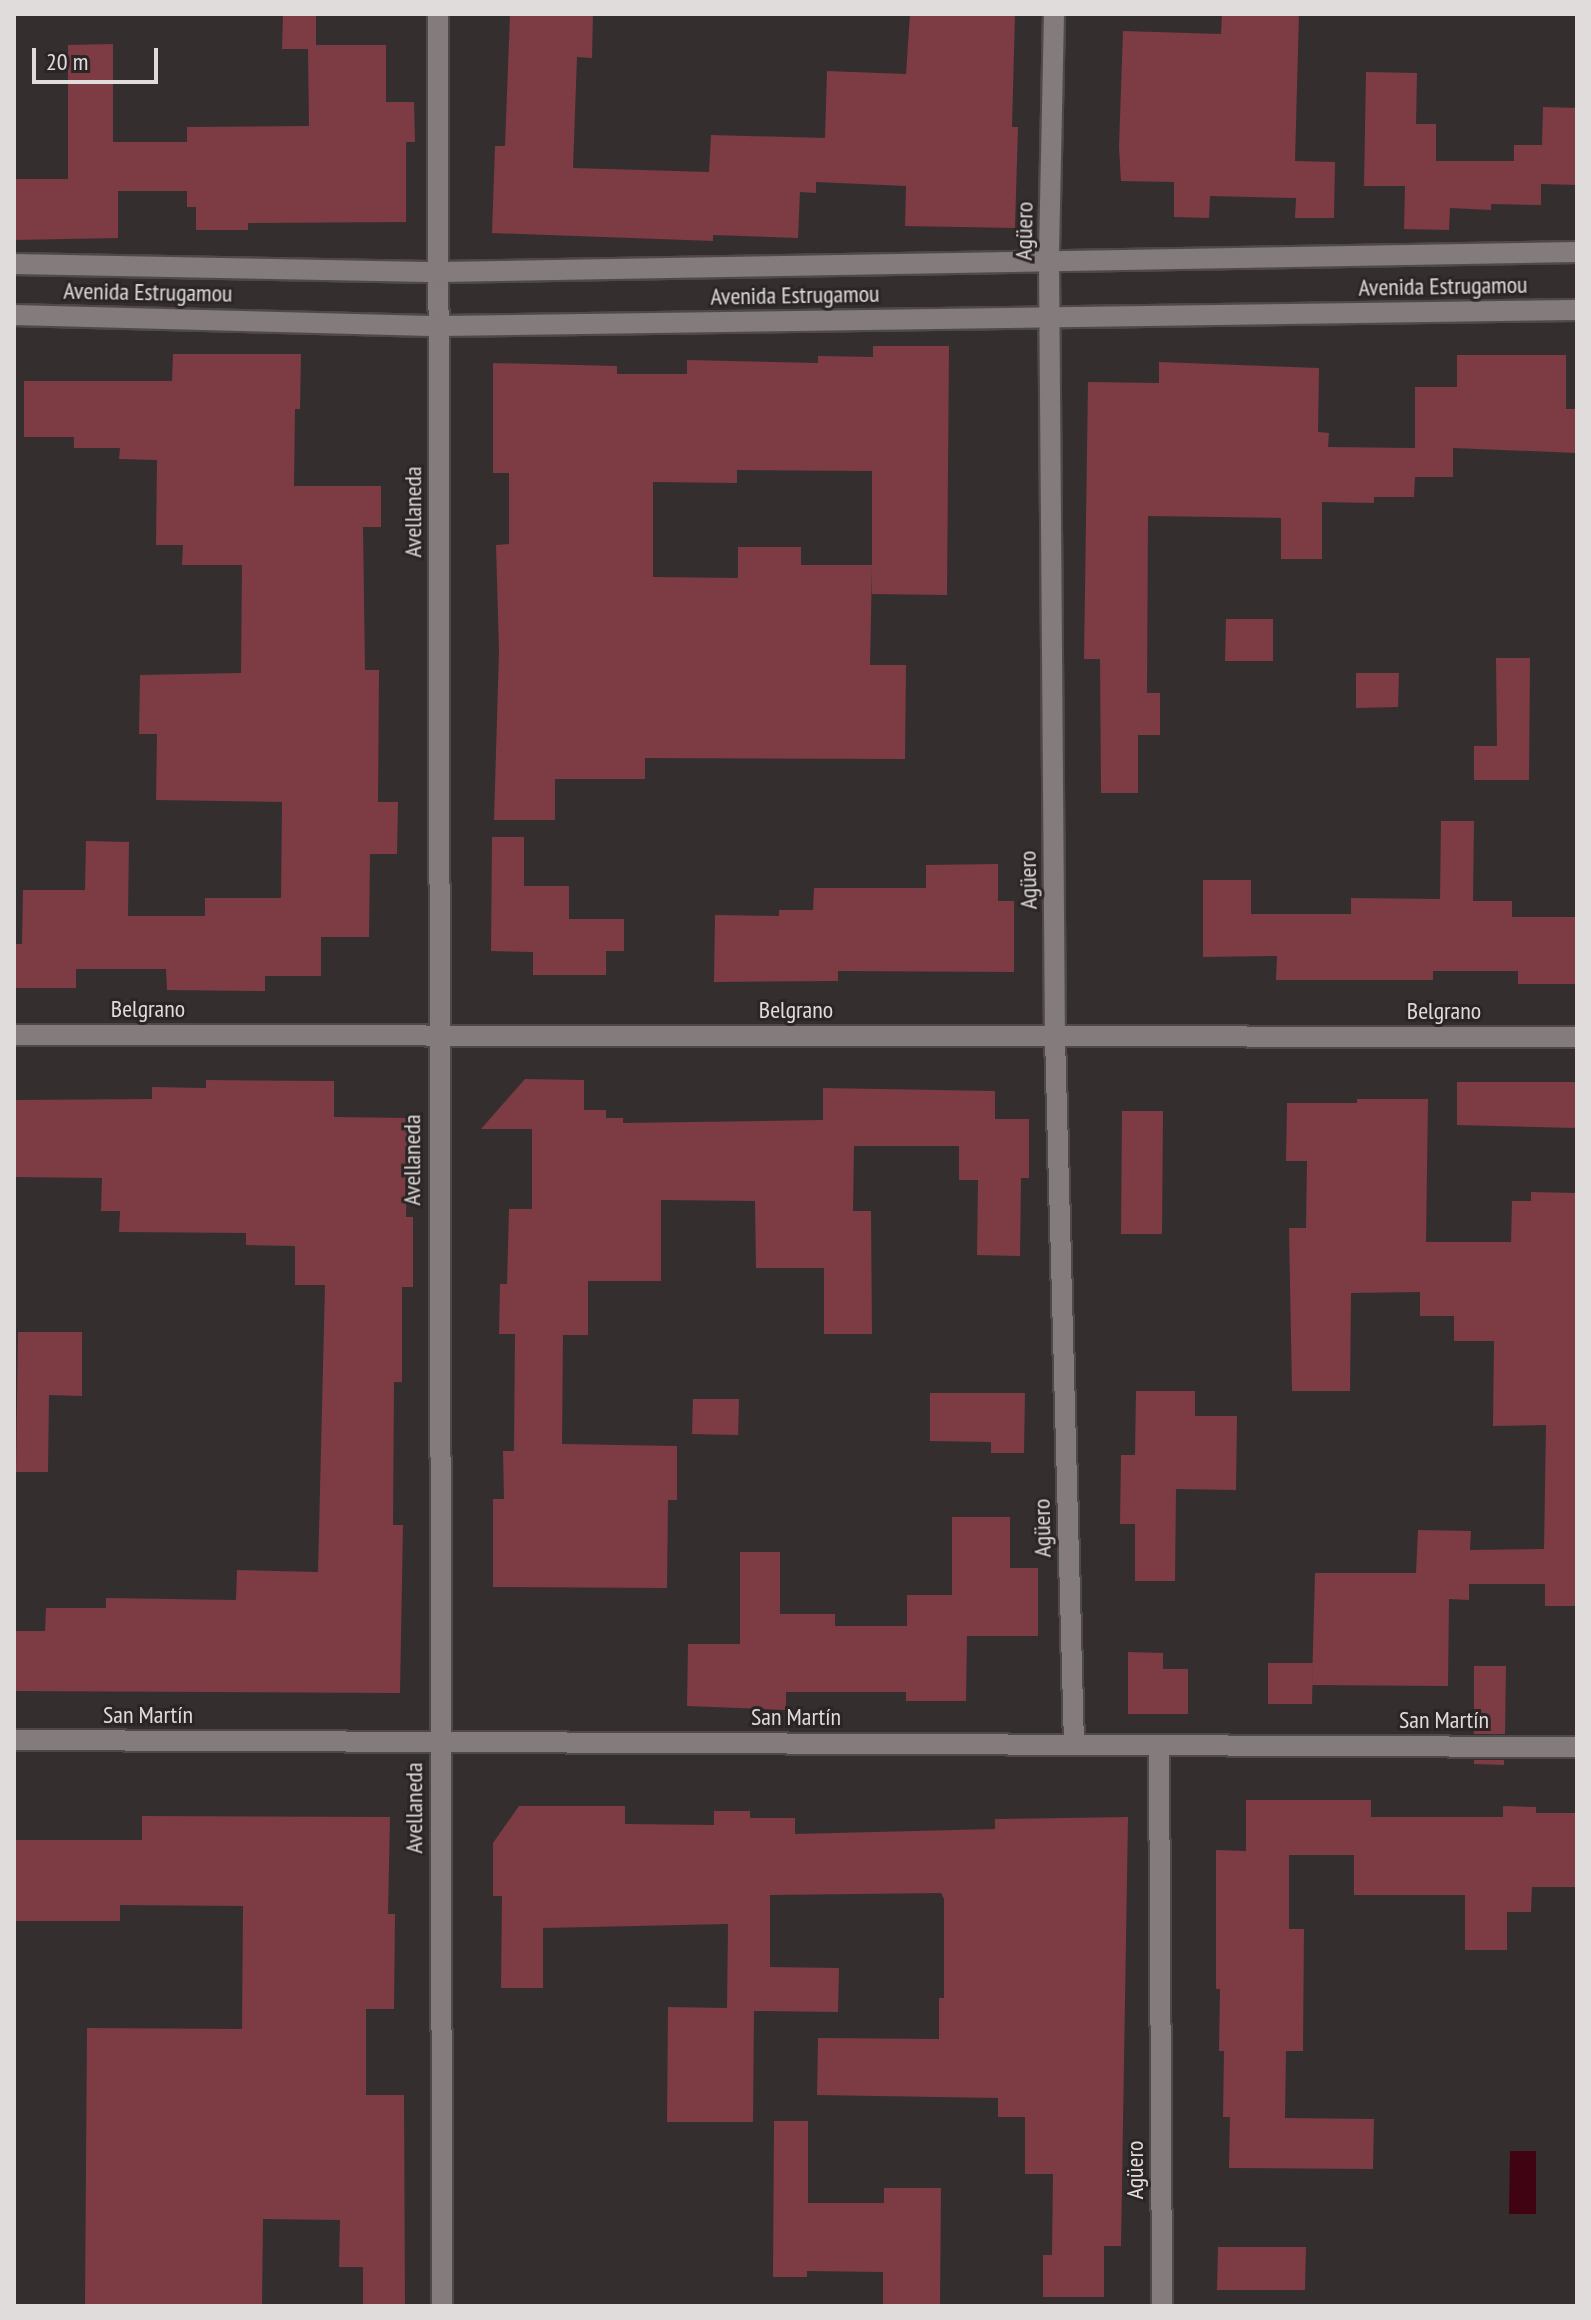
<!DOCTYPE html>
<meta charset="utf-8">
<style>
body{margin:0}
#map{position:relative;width:1591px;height:2320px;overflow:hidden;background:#352e2f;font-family:"PT Sans Narrow",sans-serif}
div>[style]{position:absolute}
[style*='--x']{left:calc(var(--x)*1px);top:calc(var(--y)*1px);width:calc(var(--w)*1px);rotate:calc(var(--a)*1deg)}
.water>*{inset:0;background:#400312}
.building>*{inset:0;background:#7d3b44}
.roads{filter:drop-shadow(2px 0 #4f4a4a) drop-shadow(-2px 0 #4f4a4a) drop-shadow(0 2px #4f4a4a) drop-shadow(0 -2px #4f4a4a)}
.street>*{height:20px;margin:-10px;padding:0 10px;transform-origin:10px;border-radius:10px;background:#837b7c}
.secondary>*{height:20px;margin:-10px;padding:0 10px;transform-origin:10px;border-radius:10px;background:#837b7c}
span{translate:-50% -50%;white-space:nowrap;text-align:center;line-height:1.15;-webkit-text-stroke:6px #2b2525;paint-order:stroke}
.street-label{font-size:24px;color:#e0dcdc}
.frame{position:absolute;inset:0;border:16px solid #e0dcdc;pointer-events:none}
.scale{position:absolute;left:32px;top:48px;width:126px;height:36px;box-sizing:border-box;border:4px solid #e0dcdc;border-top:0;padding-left:10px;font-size:24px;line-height:28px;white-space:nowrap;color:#e0dcdc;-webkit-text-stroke:6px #2b2525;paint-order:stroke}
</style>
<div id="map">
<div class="water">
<i style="clip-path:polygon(1510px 2151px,1536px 2151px,1536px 2214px,1509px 2214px)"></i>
</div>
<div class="building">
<i style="clip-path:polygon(283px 14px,316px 14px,316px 45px,386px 45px,386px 102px,414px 102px,415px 142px,406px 142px,406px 222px,248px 223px,248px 230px,196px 230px,196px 207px,187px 207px,187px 191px,118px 191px,118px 238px,14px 240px,14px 179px,68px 179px,68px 45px,113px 44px,113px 142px,187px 142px,187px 127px,309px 126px,308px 49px,282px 49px)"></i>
<i style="clip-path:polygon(510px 14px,593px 14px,592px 58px,577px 57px,573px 168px,709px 172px,711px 135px,825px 138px,827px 71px,906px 74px,910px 14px,1015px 14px,1012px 127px,1018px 127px,1015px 228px,905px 226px,906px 186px,816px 182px,816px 193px,800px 192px,798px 238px,713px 235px,713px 241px,492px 233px,495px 146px,505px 146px)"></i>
<i style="clip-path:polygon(1222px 14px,1299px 14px,1295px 161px,1335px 162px,1334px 218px,1295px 218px,1296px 198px,1210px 196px,1209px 218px,1174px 217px,1174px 182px,1121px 181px,1119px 147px,1123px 31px,1221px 34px)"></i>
<i style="clip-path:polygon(1366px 72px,1417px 73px,1416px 124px,1436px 124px,1436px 161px,1514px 161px,1514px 145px,1542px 145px,1543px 107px,1577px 108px,1577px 185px,1541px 184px,1541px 205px,1491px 204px,1491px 210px,1450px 208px,1449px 230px,1404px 229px,1405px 186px,1364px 186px)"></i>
<i style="clip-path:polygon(873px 346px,949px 346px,947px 595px,872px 594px,872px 471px,737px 470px,737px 483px,653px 482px,653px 577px,738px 578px,738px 547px,801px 547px,801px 565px,872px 565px,870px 665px,906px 665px,905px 759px,645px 758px,645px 779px,555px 779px,555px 820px,494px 820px,499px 651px,496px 545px,509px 544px,509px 473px,493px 473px,493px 363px,617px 366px,617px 374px,687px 374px,687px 360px,818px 363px,818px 356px,873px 357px)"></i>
<i style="clip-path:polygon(173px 354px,301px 354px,300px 409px,295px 409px,294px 486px,381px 486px,381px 527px,363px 527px,365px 670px,379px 670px,378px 802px,398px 802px,397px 854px,370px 854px,369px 937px,321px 937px,321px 976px,265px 976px,265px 991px,167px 990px,166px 969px,76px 969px,76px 988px,14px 988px,14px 944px,22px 944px,23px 890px,85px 890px,86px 841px,129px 842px,128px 916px,205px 916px,205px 898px,281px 898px,282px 802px,156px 800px,157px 734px,139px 734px,140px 675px,241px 673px,242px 565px,182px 565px,183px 545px,156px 545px,157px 460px,119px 459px,120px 448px,74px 448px,74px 437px,24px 437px,24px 381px,172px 381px)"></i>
<i style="clip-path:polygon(1457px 355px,1566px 355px,1566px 409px,1577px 409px,1577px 453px,1453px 448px,1453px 477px,1415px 477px,1414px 497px,1374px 497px,1374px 503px,1322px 502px,1322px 559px,1281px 559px,1281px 518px,1148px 516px,1147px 693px,1160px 693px,1160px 735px,1138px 735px,1138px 793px,1101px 793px,1100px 659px,1084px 659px,1088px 382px,1159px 383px,1159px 362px,1319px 368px,1318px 432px,1329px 433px,1328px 447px,1415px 448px,1415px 387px,1457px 387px)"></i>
<i style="clip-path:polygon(1226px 619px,1273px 619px,1273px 661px,1225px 661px)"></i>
<i style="clip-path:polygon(1496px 658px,1530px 658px,1529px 780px,1474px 780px,1474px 746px,1497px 746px)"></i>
<i style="clip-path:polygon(1356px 673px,1399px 673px,1398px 707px,1356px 708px)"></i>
<i style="clip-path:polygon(1441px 821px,1474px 821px,1473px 901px,1512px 901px,1512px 917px,1577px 917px,1577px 984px,1518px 984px,1518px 971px,1433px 971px,1433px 980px,1276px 980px,1277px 956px,1203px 957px,1203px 880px,1251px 880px,1251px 914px,1351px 914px,1351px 898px,1440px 899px)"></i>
<i style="clip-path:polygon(492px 837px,524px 837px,524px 886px,569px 886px,569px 919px,624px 919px,624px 951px,606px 951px,606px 975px,533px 975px,533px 952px,491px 951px)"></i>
<i style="clip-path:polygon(998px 864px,998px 901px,1014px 901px,1014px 972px,838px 971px,838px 981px,714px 982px,715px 915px,779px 916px,779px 910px,813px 910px,814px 888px,926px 888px,926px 865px)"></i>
<i style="clip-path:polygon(525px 1079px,584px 1080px,584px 1110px,606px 1110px,606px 1118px,623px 1118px,623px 1123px,823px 1120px,823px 1088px,995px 1091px,995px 1119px,1029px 1119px,1029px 1178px,1021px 1178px,1020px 1256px,977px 1255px,978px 1180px,959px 1180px,959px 1146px,854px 1146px,853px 1211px,871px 1211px,872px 1334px,824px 1334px,824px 1268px,756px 1268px,755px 1201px,661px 1200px,661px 1281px,588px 1281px,588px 1335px,563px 1335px,562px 1444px,677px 1446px,677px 1500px,668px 1500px,667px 1588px,493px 1587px,493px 1499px,504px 1499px,503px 1451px,514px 1451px,515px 1334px,499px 1334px,500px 1284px,507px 1284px,509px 1209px,532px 1209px,532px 1129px,481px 1129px)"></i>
<i style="clip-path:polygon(206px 1080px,334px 1081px,334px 1117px,408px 1118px,406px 1217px,413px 1217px,413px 1287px,402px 1287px,402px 1382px,394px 1382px,393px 1525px,403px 1525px,400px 1693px,14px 1691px,14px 1631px,45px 1631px,46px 1608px,106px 1608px,106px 1598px,236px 1600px,237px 1570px,318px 1572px,325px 1285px,295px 1285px,295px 1246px,246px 1245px,246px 1233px,119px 1232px,120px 1211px,101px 1211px,102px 1178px,14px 1177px,14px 1100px,152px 1099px,152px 1087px,206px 1088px)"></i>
<i style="clip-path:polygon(1457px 1082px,1577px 1082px,1577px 1128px,1457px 1125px)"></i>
<i style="clip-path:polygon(1357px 1099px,1428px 1099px,1426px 1242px,1511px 1242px,1512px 1201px,1531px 1201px,1531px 1192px,1577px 1193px,1577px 1606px,1545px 1606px,1545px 1584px,1469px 1584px,1469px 1600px,1449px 1599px,1448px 1686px,1312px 1685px,1315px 1573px,1416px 1573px,1418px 1530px,1471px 1531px,1470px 1550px,1544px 1549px,1546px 1425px,1493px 1426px,1494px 1341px,1454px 1341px,1454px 1316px,1420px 1316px,1420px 1292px,1351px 1293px,1350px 1391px,1292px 1391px,1289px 1228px,1306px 1228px,1307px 1161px,1286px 1161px,1287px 1103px,1357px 1103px)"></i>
<i style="clip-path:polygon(1122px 1111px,1163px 1111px,1162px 1234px,1121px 1234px)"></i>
<i style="clip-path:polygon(18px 1332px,82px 1332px,82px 1396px,49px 1395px,48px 1472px,16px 1472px)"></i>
<i style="clip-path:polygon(1136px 1391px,1195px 1391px,1195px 1416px,1237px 1416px,1236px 1490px,1176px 1489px,1175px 1581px,1135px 1581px,1135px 1524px,1120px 1524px,1121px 1455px,1135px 1455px)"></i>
<i style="clip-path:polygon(930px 1393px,1025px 1393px,1024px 1453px,991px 1453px,991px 1442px,930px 1441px)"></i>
<i style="clip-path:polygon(693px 1399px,739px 1399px,738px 1435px,692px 1434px)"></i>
<i style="clip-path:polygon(952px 1517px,1010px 1517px,1010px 1568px,1038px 1568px,1038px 1636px,967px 1636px,966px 1701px,906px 1701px,906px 1692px,786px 1692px,786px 1710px,687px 1706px,688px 1644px,740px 1644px,740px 1552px,780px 1552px,780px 1614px,835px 1614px,835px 1626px,907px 1626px,907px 1595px,952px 1595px)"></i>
<i style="clip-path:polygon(1128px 1652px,1163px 1653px,1163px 1669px,1188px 1669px,1188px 1714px,1128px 1714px)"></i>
<i style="clip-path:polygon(1268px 1663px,1313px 1663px,1312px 1704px,1268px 1704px)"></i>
<i style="clip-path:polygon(1474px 1666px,1506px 1666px,1505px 1734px,1474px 1734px)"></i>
<i style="clip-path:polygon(1474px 1760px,1504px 1760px,1504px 1765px,1474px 1764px)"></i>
<i style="clip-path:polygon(1246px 1800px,1371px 1800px,1371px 1817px,1503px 1817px,1503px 1806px,1536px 1807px,1536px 1813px,1577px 1813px,1577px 1887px,1532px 1887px,1531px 1912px,1507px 1912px,1507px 1950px,1465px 1950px,1465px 1895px,1354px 1895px,1354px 1855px,1289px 1855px,1289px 1929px,1304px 1929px,1303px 2051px,1286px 2051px,1285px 2118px,1374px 2119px,1373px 2169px,1229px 2168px,1230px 2117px,1223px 2117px,1224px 2051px,1219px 2051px,1220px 1989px,1216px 1989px,1216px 1850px,1246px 1851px)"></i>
<i style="clip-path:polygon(519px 1806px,625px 1806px,625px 1824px,714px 1825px,714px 1811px,750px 1811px,750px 1818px,795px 1818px,795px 1834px,995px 1829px,995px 1819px,1128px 1817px,1121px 2246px,1104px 2246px,1104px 2297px,1043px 2297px,1043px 2255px,1052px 2255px,1053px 2174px,1025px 2174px,1025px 2117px,998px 2117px,998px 2098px,817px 2095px,818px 2038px,939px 2039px,939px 1998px,944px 1998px,944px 1899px,941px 1893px,770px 1895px,770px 1967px,839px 1968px,838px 2012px,754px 2011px,753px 2122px,667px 2122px,668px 2007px,727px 2008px,728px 1924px,543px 1928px,543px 1988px,501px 1988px,502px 1896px,493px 1896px,493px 1843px)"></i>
<i style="clip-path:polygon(142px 1816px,390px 1817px,388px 1914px,395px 1914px,394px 2009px,366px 2009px,366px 2095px,404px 2095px,405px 2306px,363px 2306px,363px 2267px,339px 2267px,340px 2220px,263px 2219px,262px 2306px,85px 2306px,87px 2028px,242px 2029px,243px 1906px,120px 1905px,120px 1921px,14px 1921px,14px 1840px,142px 1840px)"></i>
<i style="clip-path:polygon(774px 2121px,808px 2121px,808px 2203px,884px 2203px,884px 2188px,941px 2188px,940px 2306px,883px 2306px,883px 2272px,807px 2271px,807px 2277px,773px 2277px)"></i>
<i style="clip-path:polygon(1218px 2247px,1306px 2247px,1305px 2290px,1217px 2290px)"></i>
</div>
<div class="roads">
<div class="street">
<i style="--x:438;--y:14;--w:2292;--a:89.9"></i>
<i style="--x:1054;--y:14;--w:248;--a:91.2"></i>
<i style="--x:1049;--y:262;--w:775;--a:89.56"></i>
<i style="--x:1055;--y:1037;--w:708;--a:88.46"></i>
<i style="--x:14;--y:1035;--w:1563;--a:0.07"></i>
<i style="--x:14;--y:1740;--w:1563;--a:0.26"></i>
<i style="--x:1159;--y:1745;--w:561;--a:89.69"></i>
</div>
<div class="secondary">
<i style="--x:14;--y:264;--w:427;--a:1.1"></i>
<i style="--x:441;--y:272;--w:1136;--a:-1.01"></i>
<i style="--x:14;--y:315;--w:426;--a:1.5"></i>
<i style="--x:440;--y:326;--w:1137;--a:-0.81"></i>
</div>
</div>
<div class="street-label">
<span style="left:1024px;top:231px;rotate:-89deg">Agüero</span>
<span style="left:1443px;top:286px;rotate:-1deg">Avenida Estrugamou</span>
<span style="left:148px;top:292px;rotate:1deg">Avenida Estrugamou</span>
<span style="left:795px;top:295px;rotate:-1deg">Avenida Estrugamou</span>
<span style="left:413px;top:512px;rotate:-90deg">Avellaneda</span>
<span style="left:1028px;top:880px;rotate:-91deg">Agüero</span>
<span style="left:148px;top:1009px">Belgrano</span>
<span style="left:796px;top:1010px">Belgrano</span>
<span style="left:1444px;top:1011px">Belgrano</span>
<span style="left:412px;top:1160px;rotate:-90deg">Avellaneda</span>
<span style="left:1042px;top:1528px;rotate:-91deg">Agüero</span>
<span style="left:148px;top:1715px">San Martín</span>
<span style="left:796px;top:1717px">San Martín</span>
<span style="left:1444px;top:1720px">San Martín</span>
<span style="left:414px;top:1808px;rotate:-90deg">Avellaneda</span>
<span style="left:1135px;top:2170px;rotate:-90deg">Agüero</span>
</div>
<div class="frame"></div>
<div class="scale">20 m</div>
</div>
